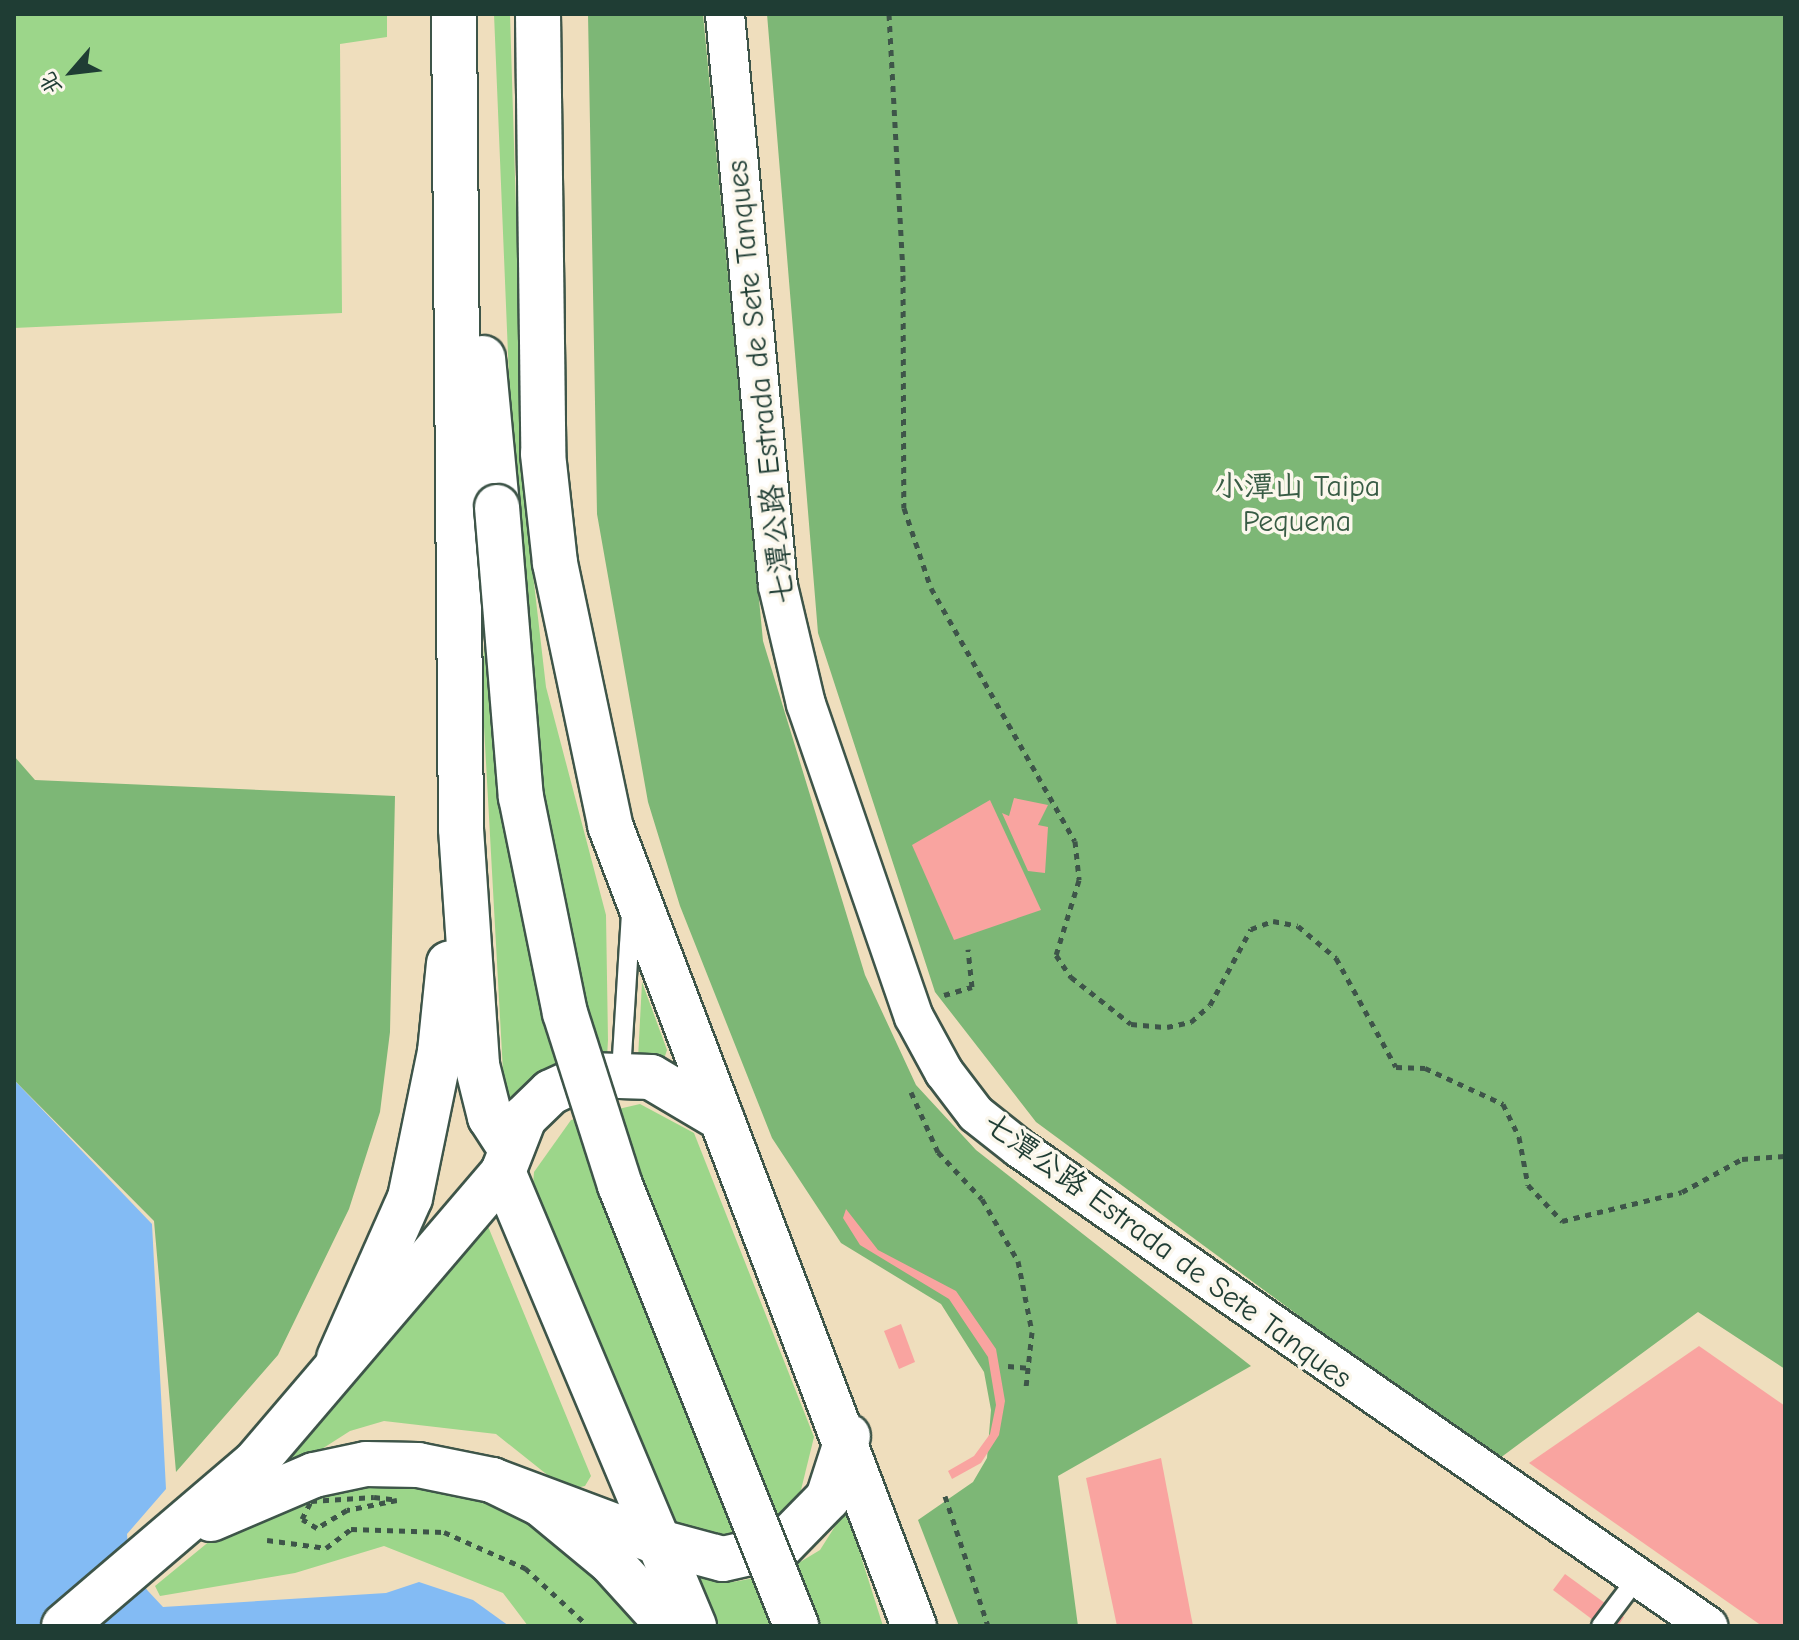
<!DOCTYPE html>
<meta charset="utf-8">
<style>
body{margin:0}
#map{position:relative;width:1799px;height:1640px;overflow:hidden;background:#efdebd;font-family:"Comic Neue","LXGW WenKai TC",sans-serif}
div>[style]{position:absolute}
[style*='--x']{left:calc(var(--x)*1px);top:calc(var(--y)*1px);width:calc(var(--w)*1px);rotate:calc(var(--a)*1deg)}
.green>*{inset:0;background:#9cd68a}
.forest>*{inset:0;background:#7db776}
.water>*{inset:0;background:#83bbf4}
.building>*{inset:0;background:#f9a4a0}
.path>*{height:5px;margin-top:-2.5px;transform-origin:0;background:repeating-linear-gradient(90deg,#3e5549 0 6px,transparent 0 12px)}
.roads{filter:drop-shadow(2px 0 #3e5549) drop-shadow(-2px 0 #3e5549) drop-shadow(0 2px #3e5549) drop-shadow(0 -2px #3e5549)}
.service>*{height:18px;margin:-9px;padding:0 9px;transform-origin:9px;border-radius:9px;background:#fff}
.minor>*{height:38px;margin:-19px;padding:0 19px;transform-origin:19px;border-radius:19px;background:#fff}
.secondary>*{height:44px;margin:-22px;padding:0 22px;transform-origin:22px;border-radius:22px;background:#fff}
.primary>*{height:44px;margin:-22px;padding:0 22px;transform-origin:22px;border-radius:22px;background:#fff}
.bridges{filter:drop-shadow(2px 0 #3e5549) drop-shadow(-2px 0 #3e5549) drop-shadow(0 2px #3e5549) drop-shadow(0 -2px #3e5549)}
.primary-bridge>*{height:44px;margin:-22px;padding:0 22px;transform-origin:22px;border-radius:22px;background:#fff}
span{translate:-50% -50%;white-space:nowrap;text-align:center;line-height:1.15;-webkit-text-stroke:7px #fbf7ec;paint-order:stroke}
.street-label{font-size:30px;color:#1f3d34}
.park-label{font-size:30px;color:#385c45}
.frame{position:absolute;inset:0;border:16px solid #1f3d34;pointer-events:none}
.north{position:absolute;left:32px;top:32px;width:80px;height:80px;-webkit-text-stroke:6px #fbf7ec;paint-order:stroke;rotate:242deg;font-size:22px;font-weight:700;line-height:32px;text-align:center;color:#1f3d34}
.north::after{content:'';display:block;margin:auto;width:28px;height:36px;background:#1f3d34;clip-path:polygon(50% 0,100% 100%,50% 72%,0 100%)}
</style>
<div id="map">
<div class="green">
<i style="clip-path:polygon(14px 14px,387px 14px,387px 37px,340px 44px,342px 313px,14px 328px)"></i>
<i style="clip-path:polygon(494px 14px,510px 14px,525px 505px,546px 687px,606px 915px,608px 1040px,607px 1058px,505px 1108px,482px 690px,490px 506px,514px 500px)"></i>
<i style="clip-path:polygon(642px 982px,667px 1050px,663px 1062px,638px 1059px)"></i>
<i style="clip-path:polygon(640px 1104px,694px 1133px,814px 1437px,800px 1494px,782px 1516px,735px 1537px,684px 1531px,648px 1504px,531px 1210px,534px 1172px,571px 1120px)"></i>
<i style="clip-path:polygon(473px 1190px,591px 1476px,585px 1486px,571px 1489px,555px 1481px,496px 1434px,384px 1421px,350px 1431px,289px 1470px,282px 1461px)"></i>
<i style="clip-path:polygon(373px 1480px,489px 1496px,574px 1544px,649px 1626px,528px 1626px,503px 1593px,384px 1546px,295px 1573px,160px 1596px,155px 1586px,239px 1517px)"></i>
<i style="clip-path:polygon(846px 1509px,883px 1626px,707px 1626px,680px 1574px,733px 1582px,782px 1573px,820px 1550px)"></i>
</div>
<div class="forest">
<i style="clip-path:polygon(588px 14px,703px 14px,763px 641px,865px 975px,916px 1085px,976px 1150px,1251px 1366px,1058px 1476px,1078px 1626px,959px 1626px,918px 1520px,973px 1482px,987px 1458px,991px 1410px,984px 1372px,941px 1304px,841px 1243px,772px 1138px,680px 906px,648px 802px,597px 514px)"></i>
<i style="clip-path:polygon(767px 14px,1785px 14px,1785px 1369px,1698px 1312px,1496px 1461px,1036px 1122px,935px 992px,818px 633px)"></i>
<i style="clip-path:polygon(14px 756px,35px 780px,395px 796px,390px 1032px,380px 1112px,349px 1209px,278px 1355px,176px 1472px,154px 1221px,14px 1080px)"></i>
</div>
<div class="water">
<i style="clip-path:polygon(14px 1080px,152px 1224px,166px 1489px,127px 1534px,130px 1568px,148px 1591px,163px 1607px,386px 1593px,419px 1582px,473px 1600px,509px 1626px,14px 1626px)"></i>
</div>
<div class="building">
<i style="clip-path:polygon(1014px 798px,1048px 805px,1038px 825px,1048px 827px,1045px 873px,1028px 871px,1002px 813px,1009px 816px)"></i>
<i style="clip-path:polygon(990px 800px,1041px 910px,954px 940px,912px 845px)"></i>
<i style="clip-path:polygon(846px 1209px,878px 1250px,956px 1291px,996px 1349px,1005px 1401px,999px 1435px,981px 1463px,952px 1479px,948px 1471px,974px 1456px,990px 1434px,996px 1405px,988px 1357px,949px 1299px,860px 1245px,843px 1218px)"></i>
<i style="clip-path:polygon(901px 1324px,915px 1362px,899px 1369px,884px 1331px)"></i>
<i style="clip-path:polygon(1699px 1346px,1785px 1406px,1785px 1626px,1762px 1626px,1529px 1463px)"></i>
<i style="clip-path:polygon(1161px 1458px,1193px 1626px,1117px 1626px,1086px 1478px)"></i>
<i style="clip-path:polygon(1565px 1574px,1624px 1617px,1618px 1626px,1601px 1626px,1553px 1590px)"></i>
</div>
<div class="path">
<i style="--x:889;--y:14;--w:261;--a:86.9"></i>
<i style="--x:903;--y:275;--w:233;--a:89.8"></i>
<i style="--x:904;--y:508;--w:84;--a:71.4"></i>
<i style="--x:931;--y:588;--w:291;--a:60.4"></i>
<i style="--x:1075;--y:841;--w:39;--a:84"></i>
<i style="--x:1079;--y:880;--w:78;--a:107"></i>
<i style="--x:1056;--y:955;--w:27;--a:56"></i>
<i style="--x:1071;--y:977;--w:76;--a:38.1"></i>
<i style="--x:1131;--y:1024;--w:36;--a:5"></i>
<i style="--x:1167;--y:1027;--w:25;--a:-12"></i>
<i style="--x:1191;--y:1022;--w:25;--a:-42"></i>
<i style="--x:1210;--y:1005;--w:86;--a:-61.7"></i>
<i style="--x:1251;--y:929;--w:23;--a:-20"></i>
<i style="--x:1273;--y:921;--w:25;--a:11"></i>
<i style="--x:1298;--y:926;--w:50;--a:40.1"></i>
<i style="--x:1336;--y:958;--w:124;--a:61.2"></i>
<i style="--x:1396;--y:1067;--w:29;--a:2"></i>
<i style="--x:1425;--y:1068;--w:86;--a:24.8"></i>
<i style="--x:1503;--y:1104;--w:37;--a:64"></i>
<i style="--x:1519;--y:1137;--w:49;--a:79.4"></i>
<i style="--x:1528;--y:1185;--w:50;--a:46.6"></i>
<i style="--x:1562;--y:1221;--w:123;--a:-13.6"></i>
<i style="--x:1682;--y:1192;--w:68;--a:-28.8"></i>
<i style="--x:1742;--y:1159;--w:43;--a:-4"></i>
<i style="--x:944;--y:995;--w:29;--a:-16"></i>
<i style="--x:972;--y:987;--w:38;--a:-96"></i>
<i style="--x:911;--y:1092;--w:66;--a:65.8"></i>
<i style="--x:938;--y:1152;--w:64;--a:46.9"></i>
<i style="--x:982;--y:1199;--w:72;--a:59.9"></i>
<i style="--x:1018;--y:1261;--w:72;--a:78.8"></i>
<i style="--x:1032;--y:1332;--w:55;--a:96.2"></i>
<i style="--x:1008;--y:1366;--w:22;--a:5"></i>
<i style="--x:945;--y:1496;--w:137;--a:71.7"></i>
<i style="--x:374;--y:1497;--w:23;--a:7"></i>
<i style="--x:397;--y:1500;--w:51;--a:168.7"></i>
<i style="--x:347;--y:1510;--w:35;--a:149"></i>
<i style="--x:317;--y:1528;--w:17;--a:-149"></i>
<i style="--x:302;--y:1519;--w:20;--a:-63"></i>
<i style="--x:311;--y:1501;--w:63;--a:-3.6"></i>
<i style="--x:267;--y:1540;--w:60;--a:7.7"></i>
<i style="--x:326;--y:1548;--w:31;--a:-37"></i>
<i style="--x:351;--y:1529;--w:93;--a:1.8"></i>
<i style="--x:444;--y:1532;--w:89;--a:24"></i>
<i style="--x:525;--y:1568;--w:86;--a:42.6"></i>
</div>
<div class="roads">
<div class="service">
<i style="--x:621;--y:1072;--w:157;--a:-86.4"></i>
<i style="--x:1601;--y:1626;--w:60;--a:-53.1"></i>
</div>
<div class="minor">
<i style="--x:725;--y:14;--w:574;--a:84.71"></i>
<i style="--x:778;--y:586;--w:121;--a:76.7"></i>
<i style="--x:806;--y:704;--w:331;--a:71"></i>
<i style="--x:914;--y:1017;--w:63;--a:61.4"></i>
<i style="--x:944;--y:1072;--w:53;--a:52.7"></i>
<i style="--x:976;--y:1114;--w:55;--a:38.3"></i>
<i style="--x:1019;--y:1148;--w:839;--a:34.75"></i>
</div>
<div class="secondary">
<i style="--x:211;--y:1519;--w:112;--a:-23.1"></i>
<i style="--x:314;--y:1475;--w:53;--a:-11.9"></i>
<i style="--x:366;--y:1464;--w:52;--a:1.1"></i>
<i style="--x:418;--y:1465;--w:76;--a:11.5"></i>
<i style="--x:492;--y:1480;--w:171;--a:20.6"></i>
<i style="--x:64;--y:1626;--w:250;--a:-40.5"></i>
<i style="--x:254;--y:1464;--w:384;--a:-49.5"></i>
</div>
<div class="primary">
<i style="--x:454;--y:14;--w:815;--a:89.51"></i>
<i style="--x:461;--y:829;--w:237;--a:86.1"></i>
<i style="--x:477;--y:1065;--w:54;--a:76"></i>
<i style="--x:490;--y:1117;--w:33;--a:57"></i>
<i style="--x:538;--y:14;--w:440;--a:89.3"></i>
<i style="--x:543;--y:454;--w:110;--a:83.7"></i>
<i style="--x:555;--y:563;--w:268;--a:78.1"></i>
<i style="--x:610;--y:825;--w:857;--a:69.22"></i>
<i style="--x:483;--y:358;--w:150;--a:84.6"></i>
<i style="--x:339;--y:1358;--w:175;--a:-66.1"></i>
<i style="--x:410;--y:1198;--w:149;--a:-78.4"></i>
<i style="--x:440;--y:1052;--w:89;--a:-84.2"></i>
<i style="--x:492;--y:1480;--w:55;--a:26.1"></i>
<i style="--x:541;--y:1504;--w:91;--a:39.6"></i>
<i style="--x:611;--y:1562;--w:86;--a:47.8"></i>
<i style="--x:652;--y:1540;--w:73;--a:15"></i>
<i style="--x:723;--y:1559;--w:59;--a:-12.6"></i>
<i style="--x:781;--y:1546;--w:67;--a:-45.6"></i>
<i style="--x:828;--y:1498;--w:65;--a:-72.1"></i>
<i style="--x:694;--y:1626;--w:493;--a:-112.8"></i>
<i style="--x:503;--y:1172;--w:58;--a:-68.7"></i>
<i style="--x:524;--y:1118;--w:37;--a:-44"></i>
<i style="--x:551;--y:1092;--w:41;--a:-24.7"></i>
<i style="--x:588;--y:1075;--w:63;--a:1.8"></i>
<i style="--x:651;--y:1077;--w:82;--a:30.6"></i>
</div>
</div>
<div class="bridges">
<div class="primary-bridge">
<i style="--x:497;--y:507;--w:291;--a:85.3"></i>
<i style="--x:521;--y:797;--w:220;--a:78.5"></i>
<i style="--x:565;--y:1013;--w:181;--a:72.3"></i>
<i style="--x:620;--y:1185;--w:475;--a:68.2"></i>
</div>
</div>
<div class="street-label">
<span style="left:761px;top:382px;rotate:-96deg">七潭公路 Estrada de Sete Tanques</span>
<span style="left:1167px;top:1251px;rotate:36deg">七潭公路 Estrada de Sete Tanques</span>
</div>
<div class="park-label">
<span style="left:1297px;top:504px">小潭山 Taipa<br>Pequena</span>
</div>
<div class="frame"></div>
<div class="north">北</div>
</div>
